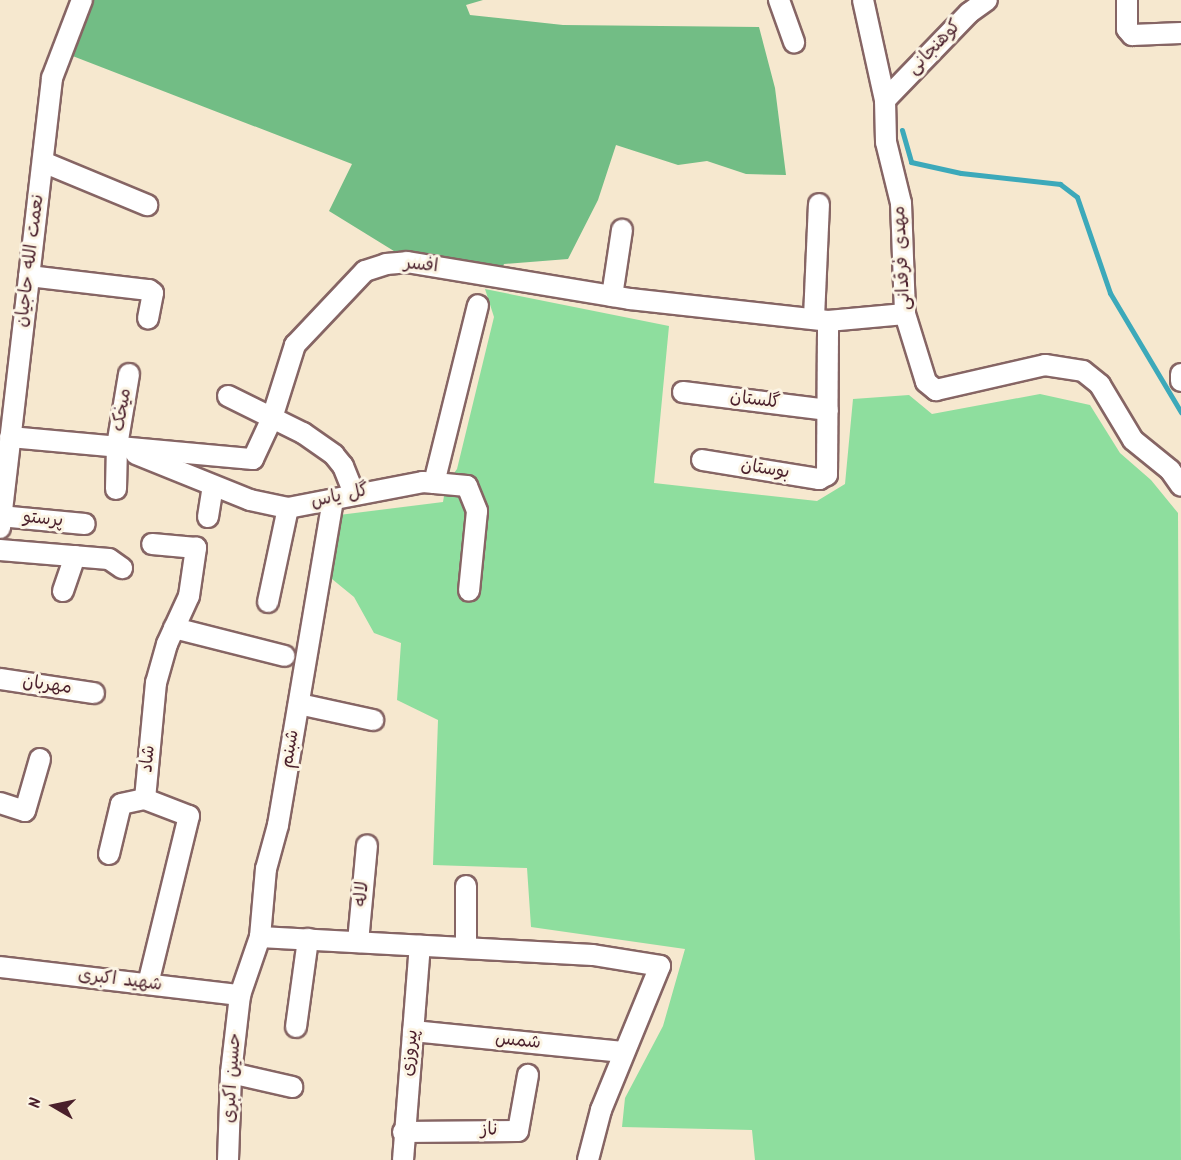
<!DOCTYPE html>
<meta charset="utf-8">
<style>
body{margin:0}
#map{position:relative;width:1181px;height:1160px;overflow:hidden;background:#f6e8cf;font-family:Kalam,"Playpen Sans Arabic",sans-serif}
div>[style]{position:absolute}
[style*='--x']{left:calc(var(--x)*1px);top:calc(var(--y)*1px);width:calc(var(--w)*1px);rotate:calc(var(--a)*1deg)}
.green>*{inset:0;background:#8ede9e}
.forest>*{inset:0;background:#72bd85}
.stream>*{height:5px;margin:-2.5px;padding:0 2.5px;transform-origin:2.5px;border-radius:2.5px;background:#3ca9ba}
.roads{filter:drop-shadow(2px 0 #866564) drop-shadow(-2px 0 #866564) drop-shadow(0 2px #866564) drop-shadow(0 -2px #866564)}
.street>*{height:20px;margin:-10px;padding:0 10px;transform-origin:10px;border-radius:10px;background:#fff}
span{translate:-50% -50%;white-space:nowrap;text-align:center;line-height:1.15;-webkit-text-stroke:6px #fcf5e5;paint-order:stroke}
.street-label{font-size:18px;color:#4a1f2b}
.north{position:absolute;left:24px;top:1076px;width:60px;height:60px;-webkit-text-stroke:4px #fcf5e5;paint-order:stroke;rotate:279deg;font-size:16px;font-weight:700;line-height:24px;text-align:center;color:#4a1f2b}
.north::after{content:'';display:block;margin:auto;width:21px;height:27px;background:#4a1f2b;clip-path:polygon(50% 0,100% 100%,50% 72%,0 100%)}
</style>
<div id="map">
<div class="green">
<i style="clip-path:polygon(485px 289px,669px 326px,654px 483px,817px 501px,845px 484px,853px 399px,909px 395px,932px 414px,1040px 394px,1090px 405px,1120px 453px,1151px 480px,1178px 513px,1181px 1160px,755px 1160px,752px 1130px,622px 1127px,625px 1098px,663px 1026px,685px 949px,531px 927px,527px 868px,433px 865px,438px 720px,397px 700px,401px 643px,374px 633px,354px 597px,332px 579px,331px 516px,443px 502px,446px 484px,457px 469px,494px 317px)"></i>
</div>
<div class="forest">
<i style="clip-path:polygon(90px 0,483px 0,466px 5px,470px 15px,563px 25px,759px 27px,775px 88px,786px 175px,746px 174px,707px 161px,678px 165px,616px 145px,598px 200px,568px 259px,504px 264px,501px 271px,402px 256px,329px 211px,352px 164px,70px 55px)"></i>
</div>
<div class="stream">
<i style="--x:902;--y:130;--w:33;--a:74"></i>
<i style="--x:911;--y:162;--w:51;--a:12.4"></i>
<i style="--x:961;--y:173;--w:100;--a:6.3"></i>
<i style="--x:1060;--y:184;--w:21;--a:37"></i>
<i style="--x:1077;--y:197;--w:102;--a:71"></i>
<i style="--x:1110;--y:293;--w:139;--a:59.2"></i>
</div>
<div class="roads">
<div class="street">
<i style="--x:779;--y:0;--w:45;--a:70.3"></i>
<i style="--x:863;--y:0;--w:102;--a:77.6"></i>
<i style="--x:885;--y:100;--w:42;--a:88.6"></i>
<i style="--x:886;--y:142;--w:63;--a:76.2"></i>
<i style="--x:901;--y:203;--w:111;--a:87.9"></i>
<i style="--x:905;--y:314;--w:71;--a:72.8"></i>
<i style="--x:926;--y:382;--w:13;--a:39"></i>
<i style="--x:936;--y:390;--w:112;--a:-12.9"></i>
<i style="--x:1045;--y:365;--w:38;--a:9"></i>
<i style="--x:1083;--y:371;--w:22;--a:39"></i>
<i style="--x:1100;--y:385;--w:64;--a:59"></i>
<i style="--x:1133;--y:440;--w:48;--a:39"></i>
<i style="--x:1170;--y:470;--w:19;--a:55"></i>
<i style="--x:1127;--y:0;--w:29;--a:90"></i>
<i style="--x:1127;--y:29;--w:8;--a:50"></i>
<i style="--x:1132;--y:35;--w:49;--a:-2.3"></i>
<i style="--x:885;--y:100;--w:121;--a:-46"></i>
<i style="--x:969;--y:13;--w:22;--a:-36"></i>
<i style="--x:43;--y:162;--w:113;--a:22.5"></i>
<i style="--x:29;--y:276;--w:121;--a:6.7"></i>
<i style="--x:149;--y:290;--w:5;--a:37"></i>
<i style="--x:153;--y:293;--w:26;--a:101"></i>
<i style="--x:612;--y:296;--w:67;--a:-81.4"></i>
<i style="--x:814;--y:318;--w:114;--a:-87.5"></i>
<i style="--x:1181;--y:374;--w:7;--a:90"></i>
<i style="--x:683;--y:392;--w:146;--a:7.1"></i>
<i style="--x:228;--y:396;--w:84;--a:26.3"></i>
<i style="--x:303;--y:433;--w:38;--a:35"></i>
<i style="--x:334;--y:455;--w:14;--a:51"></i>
<i style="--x:343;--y:466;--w:29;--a:68"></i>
<i style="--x:10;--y:437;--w:244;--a:5.2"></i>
<i style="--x:253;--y:459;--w:45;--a:-65.1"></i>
<i style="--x:272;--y:418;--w:77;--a:-72.5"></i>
<i style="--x:295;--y:345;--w:102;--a:-46.6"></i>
<i style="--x:365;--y:271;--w:22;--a:-18"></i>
<i style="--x:386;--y:264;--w:21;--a:-5"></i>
<i style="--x:407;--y:262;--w:226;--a:9.4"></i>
<i style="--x:630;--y:299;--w:199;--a:6.3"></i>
<i style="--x:828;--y:321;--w:77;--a:-5.2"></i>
<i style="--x:136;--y:454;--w:123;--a:22"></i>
<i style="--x:250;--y:500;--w:39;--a:12"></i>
<i style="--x:288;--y:508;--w:137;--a:-10.9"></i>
<i style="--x:423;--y:482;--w:44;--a:5.2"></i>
<i style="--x:467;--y:486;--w:27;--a:68"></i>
<i style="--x:477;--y:511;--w:80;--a:95.7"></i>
<i style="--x:702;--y:460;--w:119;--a:9.2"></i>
<i style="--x:819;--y:479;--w:9;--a:-27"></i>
<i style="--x:827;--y:475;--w:154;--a:-89.6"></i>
<i style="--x:434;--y:483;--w:183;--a:-76.1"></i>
<i style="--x:116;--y:489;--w:43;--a:-88.7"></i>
<i style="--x:117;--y:446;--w:73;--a:-80.5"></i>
<i style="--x:0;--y:516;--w:85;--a:5.4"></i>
<i style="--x:208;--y:517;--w:31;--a:-81"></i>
<i style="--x:0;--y:528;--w:453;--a:-83.4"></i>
<i style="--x:52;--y:78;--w:84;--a:-69"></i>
<i style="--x:0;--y:550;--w:109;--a:4.7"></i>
<i style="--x:109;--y:559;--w:16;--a:35"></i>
<i style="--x:63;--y:591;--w:37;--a:-71"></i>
<i style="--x:268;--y:602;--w:96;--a:-78"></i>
<i style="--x:174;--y:628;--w:114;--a:14.2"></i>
<i style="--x:0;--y:679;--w:95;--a:8.5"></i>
<i style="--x:299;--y:704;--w:76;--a:12.2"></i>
<i style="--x:0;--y:803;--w:26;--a:18"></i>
<i style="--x:25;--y:811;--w:54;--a:-73.9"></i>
<i style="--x:109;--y:854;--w:51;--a:-76.5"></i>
<i style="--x:121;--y:804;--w:25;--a:-12"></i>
<i style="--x:260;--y:937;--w:333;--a:3.1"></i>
<i style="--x:593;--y:955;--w:68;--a:9.3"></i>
<i style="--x:660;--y:966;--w:156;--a:112.3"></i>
<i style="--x:601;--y:1110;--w:52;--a:104.6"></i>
<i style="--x:358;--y:942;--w:97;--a:-84.7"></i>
<i style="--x:466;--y:948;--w:62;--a:-90"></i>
<i style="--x:0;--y:967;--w:242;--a:6.7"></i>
<i style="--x:148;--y:984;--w:173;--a:-76.3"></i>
<i style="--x:189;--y:816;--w:47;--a:-158.9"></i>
<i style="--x:145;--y:799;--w:117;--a:-84.6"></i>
<i style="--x:156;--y:683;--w:41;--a:-74.2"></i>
<i style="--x:167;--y:644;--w:53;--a:-65.4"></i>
<i style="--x:189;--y:596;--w:49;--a:-81.7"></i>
<i style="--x:196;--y:548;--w:44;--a:-174.8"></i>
<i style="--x:296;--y:1027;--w:89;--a:-82.2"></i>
<i style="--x:413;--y:1031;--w:211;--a:5.7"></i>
<i style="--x:231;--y:1073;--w:63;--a:12.9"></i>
<i style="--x:403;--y:1132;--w:115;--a:-0.5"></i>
<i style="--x:518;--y:1131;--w:57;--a:-79.9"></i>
<i style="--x:228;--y:1160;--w:87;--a:-88"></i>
<i style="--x:231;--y:1073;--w:79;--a:-83.4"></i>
<i style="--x:240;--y:995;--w:61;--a:-71"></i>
<i style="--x:260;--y:937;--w:68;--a:-85"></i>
<i style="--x:266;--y:869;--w:46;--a:-74.7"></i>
<i style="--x:278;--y:825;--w:329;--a:-80.4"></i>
<i style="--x:403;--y:1160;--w:215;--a:-85.5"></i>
</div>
</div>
<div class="street-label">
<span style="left:935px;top:48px;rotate:-46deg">کوهنجانی</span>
<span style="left:903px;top:258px;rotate:-93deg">مهدی فرقدانی</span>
<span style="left:31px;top:261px;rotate:-83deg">نعمت الله حاجیان</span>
<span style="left:421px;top:266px;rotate:6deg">افسر</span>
<span style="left:755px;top:401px;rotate:7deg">گلستان</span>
<span style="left:123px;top:410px;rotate:-80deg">میخک</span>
<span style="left:765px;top:470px;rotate:9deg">بوستان</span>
<span style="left:340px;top:497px;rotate:-12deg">گل یاس</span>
<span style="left:43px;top:520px;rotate:6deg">پرستو</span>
<span style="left:47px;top:686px;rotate:8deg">مهربان</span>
<span style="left:291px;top:749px;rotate:-80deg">شبنم</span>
<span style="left:149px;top:759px;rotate:-84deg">شاد</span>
<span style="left:363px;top:894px;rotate:-85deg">لاله</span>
<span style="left:120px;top:981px;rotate:7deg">شهید اکبری</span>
<span style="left:518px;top:1042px;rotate:6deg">شمس</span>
<span style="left:411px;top:1053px;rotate:-84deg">پیروزی</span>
<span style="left:233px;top:1078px;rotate:-86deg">حسین اکبری</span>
<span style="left:489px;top:1131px;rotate:-1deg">ناز</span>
</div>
<div class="north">N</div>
</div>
